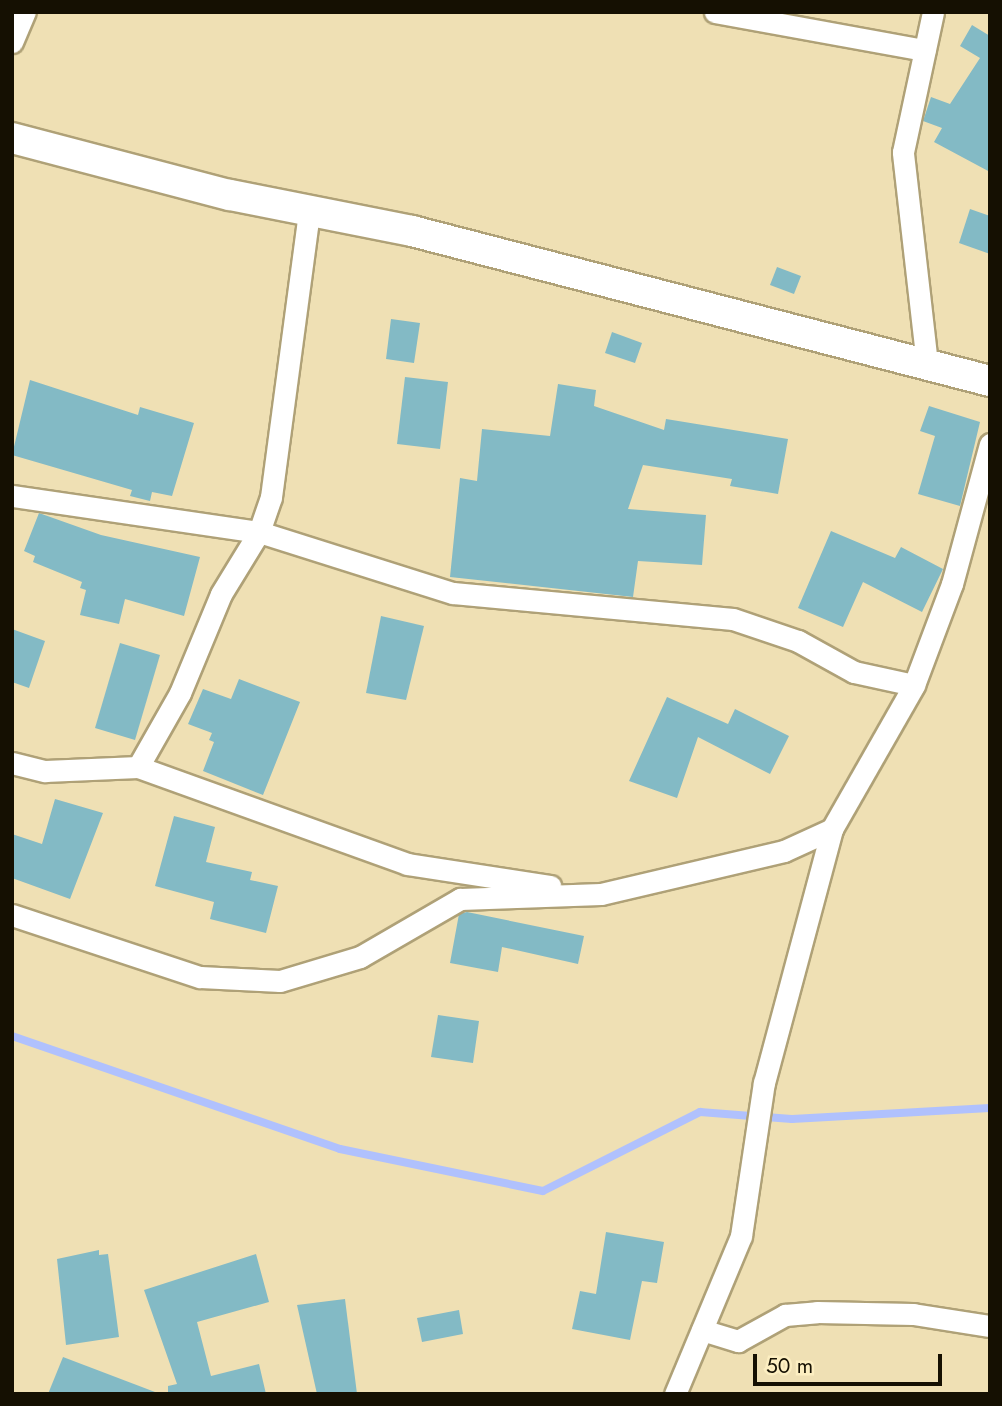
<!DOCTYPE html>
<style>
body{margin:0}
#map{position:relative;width:1002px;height:1406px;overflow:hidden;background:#efe0b4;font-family:Jost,sans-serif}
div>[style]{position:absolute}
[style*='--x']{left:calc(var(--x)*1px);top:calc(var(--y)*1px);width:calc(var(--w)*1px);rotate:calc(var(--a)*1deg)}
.stream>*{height:8px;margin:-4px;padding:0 4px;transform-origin:4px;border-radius:4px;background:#b0c1fd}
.building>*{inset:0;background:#83bac5}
.roads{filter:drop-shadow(2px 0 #afa177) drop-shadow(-2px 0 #afa177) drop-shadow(0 2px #afa177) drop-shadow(0 -2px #afa177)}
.street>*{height:21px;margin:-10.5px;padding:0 10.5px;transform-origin:10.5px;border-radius:10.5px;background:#fff}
.secondary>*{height:30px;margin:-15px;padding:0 15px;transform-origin:15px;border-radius:15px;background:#fff}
span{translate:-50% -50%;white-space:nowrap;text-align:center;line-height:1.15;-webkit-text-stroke:5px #fceec1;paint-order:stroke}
.frame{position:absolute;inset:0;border:14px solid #151002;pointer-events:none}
.scale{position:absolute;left:753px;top:1354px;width:189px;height:32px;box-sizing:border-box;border:4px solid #151002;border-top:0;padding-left:9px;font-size:21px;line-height:24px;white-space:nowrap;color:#151002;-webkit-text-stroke:5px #fceec1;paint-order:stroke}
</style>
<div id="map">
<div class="stream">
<i style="--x:12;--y:1036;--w:347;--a:19"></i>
<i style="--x:340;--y:1149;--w:207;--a:11.7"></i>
<i style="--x:543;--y:1191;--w:176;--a:-26.7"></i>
<i style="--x:700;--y:1112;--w:92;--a:4.4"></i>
<i style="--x:792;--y:1119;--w:198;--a:-3.2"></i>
</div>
<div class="building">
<i style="clip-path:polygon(972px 25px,990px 36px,990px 172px,934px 142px,942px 128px,923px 121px,931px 97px,950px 104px,980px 58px,960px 46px)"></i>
<i style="clip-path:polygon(970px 209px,990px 216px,990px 254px,959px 243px)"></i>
<i style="clip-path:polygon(777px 267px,801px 276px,794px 294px,770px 285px)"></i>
<i style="clip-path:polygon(391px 319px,420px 323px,414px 363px,386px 359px)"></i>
<i style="clip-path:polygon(612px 332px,642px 343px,635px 363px,605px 353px)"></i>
<i style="clip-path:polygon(405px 377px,448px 382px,440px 449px,397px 444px)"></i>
<i style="clip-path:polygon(30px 380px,138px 415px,140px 407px,194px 423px,172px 496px,152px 492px,150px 501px,130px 496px,132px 490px,12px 455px)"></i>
<i style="clip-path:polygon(558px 384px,596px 390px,594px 406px,664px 430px,666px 419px,788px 439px,778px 494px,730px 486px,732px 479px,643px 465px,628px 509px,706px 515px,702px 565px,638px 561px,633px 597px,450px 577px,460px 478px,477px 481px,482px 429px,550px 436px)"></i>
<i style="clip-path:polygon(929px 406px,980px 422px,960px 506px,918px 494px,935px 436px,920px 431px)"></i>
<i style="clip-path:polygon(39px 513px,101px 535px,200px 557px,184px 616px,125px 599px,119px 624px,80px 615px,86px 590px,80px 588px,82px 582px,33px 562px,35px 556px,24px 551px)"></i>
<i style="clip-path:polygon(831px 531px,895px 558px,901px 547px,943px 569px,922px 612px,863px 582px,843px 627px,798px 608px)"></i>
<i style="clip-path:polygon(381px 616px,424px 626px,406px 700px,366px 693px)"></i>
<i style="clip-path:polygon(12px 629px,45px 641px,29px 688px,12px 682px)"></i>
<i style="clip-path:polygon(120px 643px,160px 655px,135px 740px,95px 728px)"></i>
<i style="clip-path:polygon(239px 679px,300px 702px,263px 795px,203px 771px,214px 742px,209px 740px,212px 733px,188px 724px,203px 689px,231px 699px)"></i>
<i style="clip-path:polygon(667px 697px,728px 724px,735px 709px,789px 736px,770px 774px,698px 737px,677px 798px,629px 781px)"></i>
<i style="clip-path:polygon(55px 799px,103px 813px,70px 899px,12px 878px,12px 834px,42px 844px)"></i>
<i style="clip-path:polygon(174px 816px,215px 827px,206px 862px,252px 872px,250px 880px,278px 886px,266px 933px,210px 919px,214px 902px,155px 886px)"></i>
<i style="clip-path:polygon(467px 912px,584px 936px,578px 964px,502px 947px,498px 972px,450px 963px,459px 914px)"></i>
<i style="clip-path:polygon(438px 1015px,479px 1021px,473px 1063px,431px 1057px)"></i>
<i style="clip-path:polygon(606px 1232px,664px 1242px,657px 1283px,642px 1281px,630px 1340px,572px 1329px,580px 1291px,596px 1294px)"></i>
<i style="clip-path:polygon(99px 1250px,99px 1255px,108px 1254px,119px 1337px,66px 1345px,57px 1259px)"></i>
<i style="clip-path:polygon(256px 1254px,269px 1302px,197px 1322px,211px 1376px,259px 1364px,266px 1394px,168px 1394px,168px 1386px,177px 1384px,144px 1290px)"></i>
<i style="clip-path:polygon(345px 1299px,357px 1394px,317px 1394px,297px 1305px)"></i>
<i style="clip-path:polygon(459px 1310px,463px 1334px,422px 1342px,417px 1318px)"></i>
<i style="clip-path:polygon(63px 1357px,155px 1392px,155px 1394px,48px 1394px)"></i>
</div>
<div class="roads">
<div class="street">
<i style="--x:715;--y:12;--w:213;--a:10.3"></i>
<i style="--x:12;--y:42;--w:33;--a:-67"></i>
<i style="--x:927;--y:364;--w:213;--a:-96.5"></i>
<i style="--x:903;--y:152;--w:143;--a:-77.9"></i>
<i style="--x:12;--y:496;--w:250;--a:8.3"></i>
<i style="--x:259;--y:532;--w:203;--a:17.5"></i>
<i style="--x:453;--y:593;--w:281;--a:5.3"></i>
<i style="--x:733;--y:619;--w:69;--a:18.7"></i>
<i style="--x:798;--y:641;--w:64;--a:29"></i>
<i style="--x:854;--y:672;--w:61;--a:12.2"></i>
<i style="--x:12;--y:763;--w:34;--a:14"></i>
<i style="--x:45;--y:771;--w:93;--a:-2.5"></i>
<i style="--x:138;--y:767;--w:85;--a:-60.4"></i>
<i style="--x:180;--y:693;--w:107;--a:-67.5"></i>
<i style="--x:221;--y:594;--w:73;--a:-58.5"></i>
<i style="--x:259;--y:532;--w:37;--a:-71"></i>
<i style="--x:271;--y:497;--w:287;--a:-82.4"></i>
<i style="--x:138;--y:767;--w:286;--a:19.8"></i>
<i style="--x:407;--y:864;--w:145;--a:8.7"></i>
<i style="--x:12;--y:915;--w:198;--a:18.3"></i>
<i style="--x:200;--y:977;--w:80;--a:2.9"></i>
<i style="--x:280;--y:981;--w:84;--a:-16.7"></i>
<i style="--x:360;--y:957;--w:116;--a:-30.1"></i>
<i style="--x:460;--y:899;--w:141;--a:-2"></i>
<i style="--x:601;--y:894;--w:188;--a:-13.2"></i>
<i style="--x:784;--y:851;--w:53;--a:-24.6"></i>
<i style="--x:702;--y:1330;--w:38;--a:17"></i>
<i style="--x:738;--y:1341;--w:54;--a:-29"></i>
<i style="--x:785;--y:1315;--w:32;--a:-5"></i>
<i style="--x:817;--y:1312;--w:96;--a:1.2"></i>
<i style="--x:913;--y:1314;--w:78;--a:8.9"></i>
<i style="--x:675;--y:1394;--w:171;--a:-67.3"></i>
<i style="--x:741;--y:1236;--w:155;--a:-81.5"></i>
<i style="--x:764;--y:1083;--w:263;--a:-75"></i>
<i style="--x:832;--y:829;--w:166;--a:-60.3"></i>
<i style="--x:914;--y:685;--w:108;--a:-69.4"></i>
<i style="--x:952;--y:584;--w:145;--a:-74.8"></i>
</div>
<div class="secondary">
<i style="--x:12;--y:138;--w:225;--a:14.7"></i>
<i style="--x:230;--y:195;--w:186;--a:11.2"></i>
<i style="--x:412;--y:231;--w:597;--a:14.55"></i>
</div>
</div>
<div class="frame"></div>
<div class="scale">50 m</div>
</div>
